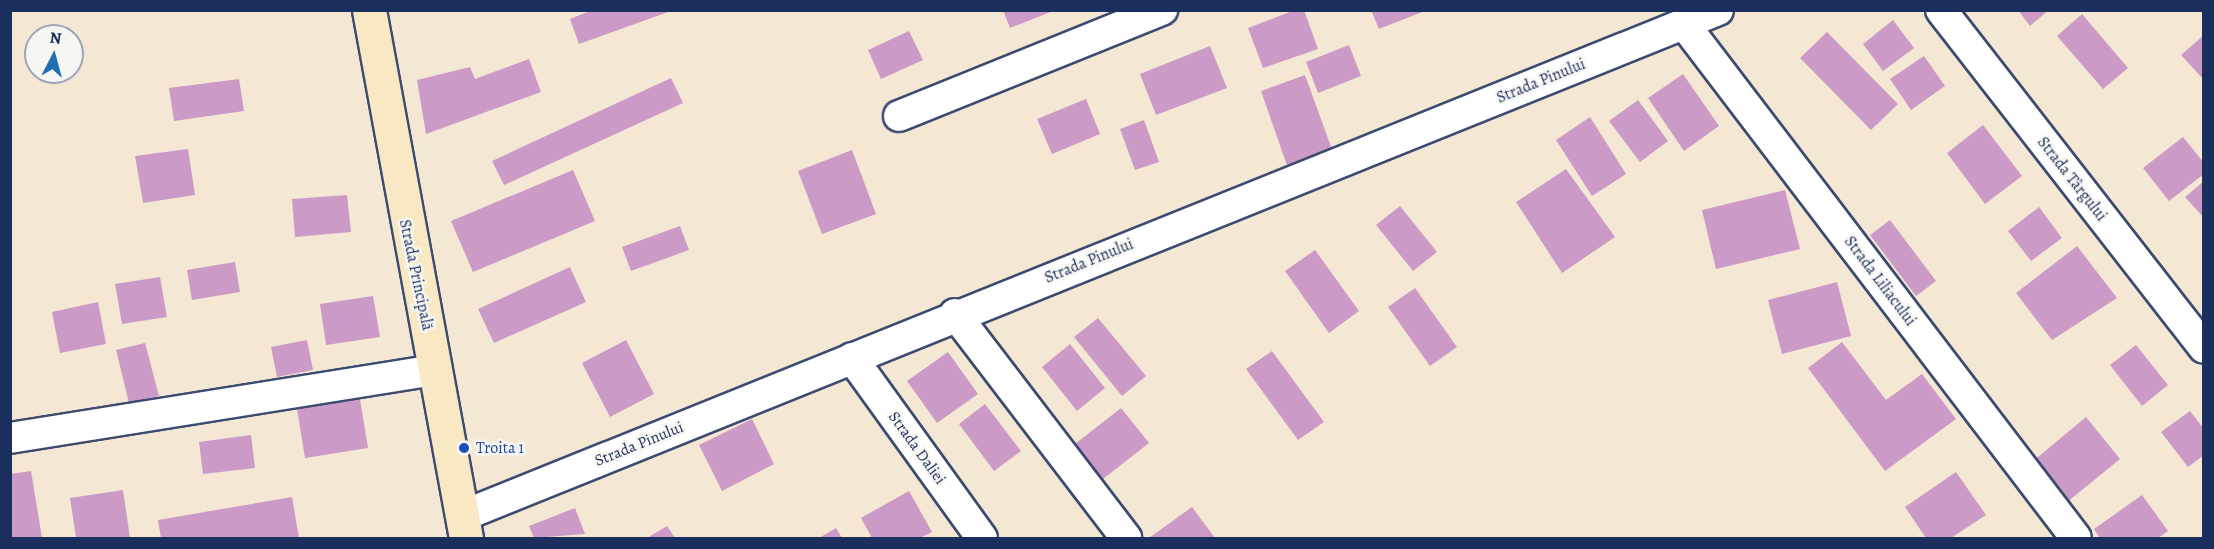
<!DOCTYPE html>
<meta charset="utf-8">
<style>
body{margin:0}
#map{position:relative;width:2214px;height:549px;overflow:hidden;background:#f4e8d5;font-family:Alegreya,serif}
div>[style]{position:absolute}
[style*='--x']{left:calc(var(--x)*1px);top:calc(var(--y)*1px);width:calc(var(--w)*1px);rotate:calc(var(--a)*1deg)}
.building>*{inset:0;background:#cb9ac6}
.roads{filter:drop-shadow(2px 0 #3c4b70) drop-shadow(-2px 0 #3c4b70) drop-shadow(0 2px #3c4b70) drop-shadow(0 -2px #3c4b70)}
.street>*{height:30px;margin:-15px;padding:0 15px;transform-origin:15px;border-radius:15px;background:#fff}
.secondary>*{height:33px;margin:-16.5px;padding:0 16.5px;transform-origin:16.5px;border-radius:16.5px;background:#f8e8c3}
.dots>*{width:16px;height:16px;translate:-50% -50%;box-sizing:border-box;border:3px solid #f6f6f2;border-radius:50%}
span{translate:-50% -50%;white-space:nowrap;text-align:center;line-height:1.15;-webkit-text-stroke:5px #f6f6f2;paint-order:stroke}
.street-label{font-size:16px;color:#1b2f5e}
.transit-label{font-size:16px;color:#164399}
.left{translate:0 -50%;text-align:left}
.frame{position:absolute;inset:0;border:12px solid #1b2f5e;pointer-events:none}
.north{position:absolute;left:24px;top:24px;width:60px;height:60px;box-sizing:border-box;background:#f6f6f2;border:2px solid #9ea6b7;border-radius:50%;rotate:6deg;font-size:16px;font-weight:700;line-height:24px;text-align:center;color:#1b2f5e}
.north::after{content:'';display:block;margin:auto;width:21px;height:27px;background:#1f6fb2;clip-path:polygon(50% 0,100% 100%,50% 72%,0 100%)}
</style>
<div id="map">
<div class="building">
<i style="clip-path:polygon(592px 10px,671px 10px,671px 11px,579px 44px,570px 19px)"></i>
<i style="clip-path:polygon(1003px 10px,1053px 10px,1053px 11px,1010px 28px)"></i>
<i style="clip-path:polygon(1295px 10px,1304px 10px,1318px 49px,1263px 68px,1248px 28px)"></i>
<i style="clip-path:polygon(1371px 10px,1425px 10px,1425px 11px,1379px 29px)"></i>
<i style="clip-path:polygon(2018px 10px,2049px 10px,2030px 26px)"></i>
<i style="clip-path:polygon(2082px 14px,2128px 68px,2103px 89px,2057px 36px)"></i>
<i style="clip-path:polygon(1893px 20px,1914px 48px,1883px 71px,1863px 44px)"></i>
<i style="clip-path:polygon(909px 31px,923px 60px,881px 79px,868px 50px)"></i>
<i style="clip-path:polygon(1827px 32px,1898px 104px,1871px 130px,1800px 58px)"></i>
<i style="clip-path:polygon(2204px 35px,2204px 80px,2181px 55px)"></i>
<i style="clip-path:polygon(1349px 45px,1361px 76px,1318px 93px,1306px 62px)"></i>
<i style="clip-path:polygon(1210px 46px,1227px 88px,1156px 115px,1140px 74px)"></i>
<i style="clip-path:polygon(1924px 56px,1945px 86px,1911px 110px,1890px 79px)"></i>
<i style="clip-path:polygon(529px 59px,541px 92px,426px 134px,417px 80px,470px 67px,475px 79px)"></i>
<i style="clip-path:polygon(1683px 74px,1719px 126px,1684px 151px,1648px 98px)"></i>
<i style="clip-path:polygon(1305px 75px,1334px 155px,1289px 171px,1261px 91px)"></i>
<i style="clip-path:polygon(671px 78px,683px 103px,504px 185px,492px 161px)"></i>
<i style="clip-path:polygon(239px 79px,244px 111px,174px 121px,169px 88px)"></i>
<i style="clip-path:polygon(1086px 99px,1100px 134px,1052px 154px,1037px 119px)"></i>
<i style="clip-path:polygon(1638px 100px,1668px 141px,1640px 162px,1609px 121px)"></i>
<i style="clip-path:polygon(1590px 117px,1626px 174px,1592px 196px,1556px 140px)"></i>
<i style="clip-path:polygon(1144px 120px,1159px 162px,1135px 170px,1120px 129px)"></i>
<i style="clip-path:polygon(1983px 125px,2022px 176px,1985px 204px,1947px 153px)"></i>
<i style="clip-path:polygon(2183px 137px,2204px 163px,2204px 174px,2169px 201px,2143px 168px)"></i>
<i style="clip-path:polygon(188px 149px,195px 195px,143px 203px,135px 156px)"></i>
<i style="clip-path:polygon(852px 150px,876px 214px,822px 234px,798px 171px)"></i>
<i style="clip-path:polygon(1566px 169px,1615px 237px,1562px 273px,1516px 202px)"></i>
<i style="clip-path:polygon(573px 170px,595px 221px,473px 272px,451px 221px)"></i>
<i style="clip-path:polygon(2204px 181px,2204px 218px,2185px 197px)"></i>
<i style="clip-path:polygon(1785px 190px,1800px 249px,1716px 269px,1702px 210px)"></i>
<i style="clip-path:polygon(347px 195px,351px 232px,295px 237px,292px 199px)"></i>
<i style="clip-path:polygon(1400px 206px,1437px 252px,1413px 271px,1376px 225px)"></i>
<i style="clip-path:polygon(2039px 207px,2062px 238px,2031px 261px,2008px 231px)"></i>
<i style="clip-path:polygon(1890px 220px,1936px 281px,1916px 296px,1870px 235px)"></i>
<i style="clip-path:polygon(680px 226px,689px 250px,631px 271px,622px 247px)"></i>
<i style="clip-path:polygon(2077px 246px,2117px 298px,2052px 340px,2016px 293px)"></i>
<i style="clip-path:polygon(1315px 250px,1359px 311px,1329px 333px,1285px 271px)"></i>
<i style="clip-path:polygon(235px 262px,240px 292px,192px 300px,187px 270px)"></i>
<i style="clip-path:polygon(570px 267px,586px 302px,494px 343px,478px 309px)"></i>
<i style="clip-path:polygon(160px 277px,167px 317px,122px 324px,115px 284px)"></i>
<i style="clip-path:polygon(1837px 282px,1851px 336px,1782px 354px,1768px 300px)"></i>
<i style="clip-path:polygon(1415px 288px,1457px 347px,1430px 366px,1388px 307px)"></i>
<i style="clip-path:polygon(373px 296px,380px 337px,326px 345px,320px 304px)"></i>
<i style="clip-path:polygon(98px 302px,106px 344px,60px 353px,52px 312px)"></i>
<i style="clip-path:polygon(1098px 318px,1146px 376px,1122px 396px,1074px 337px)"></i>
<i style="clip-path:polygon(307px 340px,313px 370px,277px 377px,271px 347px)"></i>
<i style="clip-path:polygon(626px 340px,654px 394px,610px 417px,582px 363px)"></i>
<i style="clip-path:polygon(1842px 342px,1886px 400px,1922px 374px,1956px 419px,1885px 471px,1808px 368px)"></i>
<i style="clip-path:polygon(145px 343px,159px 396px,129px 403px,116px 350px)"></i>
<i style="clip-path:polygon(1070px 344px,1105px 388px,1077px 411px,1042px 367px)"></i>
<i style="clip-path:polygon(2136px 345px,2168px 385px,2142px 406px,2110px 365px)"></i>
<i style="clip-path:polygon(1272px 351px,1324px 422px,1298px 440px,1246px 369px)"></i>
<i style="clip-path:polygon(948px 352px,978px 394px,937px 423px,907px 381px)"></i>
<i style="clip-path:polygon(360px 399px,368px 448px,305px 458px,297px 409px)"></i>
<i style="clip-path:polygon(985px 404px,1021px 451px,994px 471px,959px 424px)"></i>
<i style="clip-path:polygon(1121px 408px,1149px 443px,1103px 479px,1075px 444px)"></i>
<i style="clip-path:polygon(2190px 411px,2204px 429px,2204px 455px,2188px 467px,2161px 432px)"></i>
<i style="clip-path:polygon(2086px 417px,2120px 459px,2066px 503px,2032px 462px)"></i>
<i style="clip-path:polygon(752px 419px,774px 464px,722px 491px,699px 445px)"></i>
<i style="clip-path:polygon(251px 435px,255px 468px,203px 474px,199px 442px)"></i>
<i style="clip-path:polygon(31px 471px,42px 538px,10px 538px,10px 474px)"></i>
<i style="clip-path:polygon(1956px 472px,1986px 515px,1951px 538px,1926px 538px,1905px 507px)"></i>
<i style="clip-path:polygon(123px 490px,130px 538px,76px 538px,70px 498px)"></i>
<i style="clip-path:polygon(909px 491px,932px 532px,920px 538px,872px 538px,861px 518px)"></i>
<i style="clip-path:polygon(2142px 495px,2168px 531px,2158px 538px,2100px 538px,2094px 529px)"></i>
<i style="clip-path:polygon(292px 497px,299px 538px,161px 538px,158px 520px)"></i>
<i style="clip-path:polygon(1192px 507px,1215px 538px,1149px 538px)"></i>
<i style="clip-path:polygon(575px 508px,585px 534px,534px 538px,529px 526px)"></i>
<i style="clip-path:polygon(667px 526px,675px 538px,647px 538px)"></i>
<i style="clip-path:polygon(836px 528px,842px 538px,819px 538px)"></i>
</div>
<div class="roads">
<div class="street">
<i style="--x:1941;--y:10;--w:428;--a:52.1"></i>
<i style="--x:1684;--y:24;--w:646;--a:52.67"></i>
<i style="--x:899;--y:116;--w:284;--a:-22"></i>
<i style="--x:955;--y:314;--w:282;--a:52.6"></i>
<i style="--x:852;--y:358;--w:222;--a:54.2"></i>
<i style="--x:10;--y:438;--w:431;--a:-9.1"></i>
<i style="--x:462;--y:516;--w:1354;--a:-21.94"></i>
</div>
<div class="secondary">
<i style="--x:369;--y:10;--w:537;--a:79.59"></i>
</div>
</div>
<div class="dots">
<i style="left:464px;top:448px;background:#1a4fb4"></i>
</div>
<div class="street-label">
<span style="left:1541px;top:81px;rotate:-22deg">Strada Pinului</span>
<span style="left:2072px;top:179px;rotate:52deg">Strada Târgului</span>
<span style="left:1089px;top:261px;rotate:-22deg">Strada Pinului</span>
<span style="left:416px;top:275px;rotate:78deg">Strada Principală</span>
<span style="left:1880px;top:281px;rotate:53deg">Strada Liliacului</span>
<span style="left:639px;top:444px;rotate:-22deg">Strada Pinului</span>
<span style="left:917px;top:448px;rotate:54deg">Strada Daliei</span>
</div>
<div class="transit-label">
<span class="left" style="left:476px;top:448px">Troita 1</span>
</div>
<div class="frame"></div>
<div class="north">N</div>
</div>
